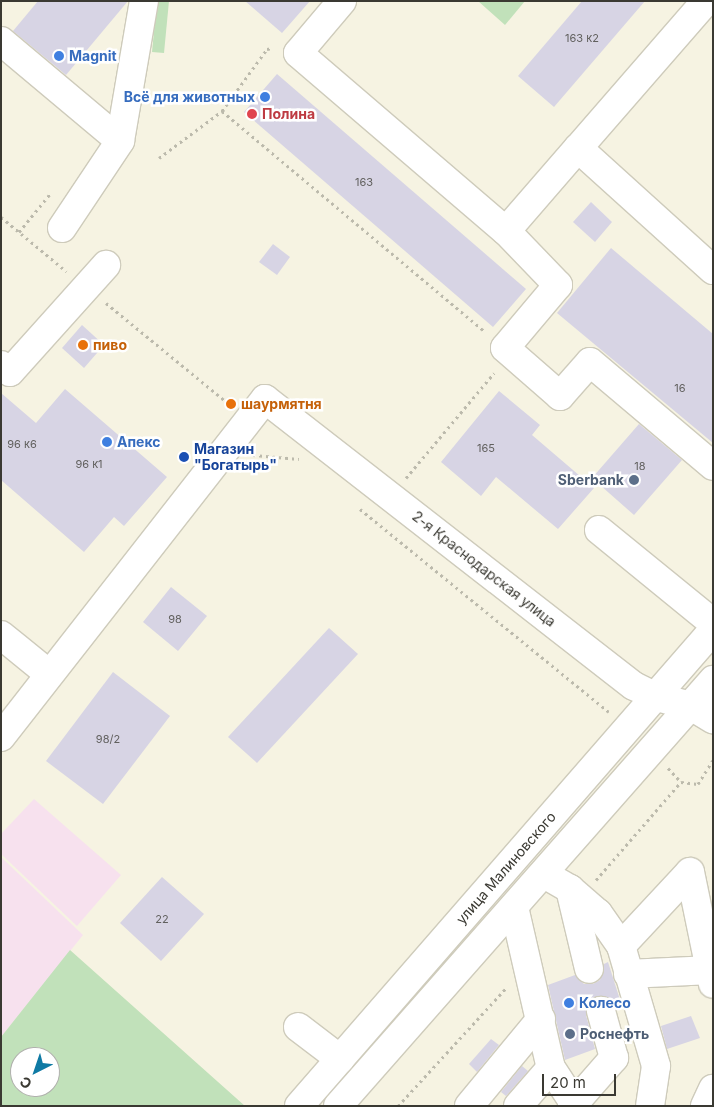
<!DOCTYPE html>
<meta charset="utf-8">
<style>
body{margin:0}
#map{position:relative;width:714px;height:1107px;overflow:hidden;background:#f6f3e2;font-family:Inter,sans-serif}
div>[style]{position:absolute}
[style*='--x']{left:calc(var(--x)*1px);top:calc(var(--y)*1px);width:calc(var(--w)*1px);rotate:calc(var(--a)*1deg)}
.industrial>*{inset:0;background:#f7e1ee}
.green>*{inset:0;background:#c1e1ba}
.building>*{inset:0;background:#d7d4e4}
.path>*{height:3px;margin-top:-1.5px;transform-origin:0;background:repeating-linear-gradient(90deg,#bcbaac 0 2.5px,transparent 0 6.5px)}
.roads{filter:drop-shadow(1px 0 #cecbbb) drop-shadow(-1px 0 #cecbbb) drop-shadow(0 1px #cecbbb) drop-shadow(0 -1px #cecbbb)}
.minor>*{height:28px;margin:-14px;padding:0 14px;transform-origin:14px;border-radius:14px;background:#fff}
.highway>*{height:28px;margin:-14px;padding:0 14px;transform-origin:14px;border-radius:14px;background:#fff}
.dots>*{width:14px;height:14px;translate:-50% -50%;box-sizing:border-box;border:2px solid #fff;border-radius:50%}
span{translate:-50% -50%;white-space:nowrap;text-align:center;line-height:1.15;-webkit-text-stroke:5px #fff;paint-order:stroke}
.number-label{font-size:11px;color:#61605e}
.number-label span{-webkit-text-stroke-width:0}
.shop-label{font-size:14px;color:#366cbe;font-weight:700}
.left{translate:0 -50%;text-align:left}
.right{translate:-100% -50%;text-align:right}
.health-label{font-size:14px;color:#be3a42;font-weight:700}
.food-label{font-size:14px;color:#c56008;font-weight:700}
.transit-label{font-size:14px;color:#164399;font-weight:700}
.service-label{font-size:14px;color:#4e5e75;font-weight:700}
.street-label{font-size:14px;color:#3a3932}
.frame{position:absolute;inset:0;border:2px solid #3a3932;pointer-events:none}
.north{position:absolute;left:10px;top:1047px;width:50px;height:50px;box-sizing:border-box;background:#fff;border:1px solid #b0b0ad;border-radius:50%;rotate:221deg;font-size:14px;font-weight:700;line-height:20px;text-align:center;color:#3a3932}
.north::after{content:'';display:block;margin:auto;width:18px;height:22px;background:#0f7aa4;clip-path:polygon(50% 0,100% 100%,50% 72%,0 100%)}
.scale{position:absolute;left:542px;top:1074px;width:74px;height:22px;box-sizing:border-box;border:2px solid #3a3932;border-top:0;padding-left:6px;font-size:15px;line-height:18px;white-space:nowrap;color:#3a3932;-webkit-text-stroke:4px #fff;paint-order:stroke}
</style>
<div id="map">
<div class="industrial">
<i style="clip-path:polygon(34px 799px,121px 875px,77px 926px,1px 854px,1px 834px)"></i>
<i style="clip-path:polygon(1px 857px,83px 935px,1px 1037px)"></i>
</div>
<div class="green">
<i style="clip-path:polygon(157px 1px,169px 1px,164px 53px,152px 52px)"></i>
<i style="clip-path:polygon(478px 1px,525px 1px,505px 25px)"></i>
<i style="clip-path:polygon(evenodd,70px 950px,245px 1106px,1px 1106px,1px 1037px,70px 950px,20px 1057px,50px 1057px,50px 1087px,20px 1087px,20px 1057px)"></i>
</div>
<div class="building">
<i style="clip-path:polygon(38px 1px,128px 1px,66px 75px,13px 31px)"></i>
<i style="clip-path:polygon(245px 1px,310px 1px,282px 33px)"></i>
<i style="clip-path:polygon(582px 1px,645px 1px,554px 107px,518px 76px)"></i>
<i style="clip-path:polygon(277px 74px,526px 289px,493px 327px,244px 112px)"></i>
<i style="clip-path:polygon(591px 202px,612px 222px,595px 242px,573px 222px)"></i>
<i style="clip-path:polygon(273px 244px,290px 257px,277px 275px,259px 262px)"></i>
<i style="clip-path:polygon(611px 248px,713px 334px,713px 443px,557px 313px)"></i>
<i style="clip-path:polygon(82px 325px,104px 345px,84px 368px,62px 348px)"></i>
<i style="clip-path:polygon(65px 389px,167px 477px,124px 526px,114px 517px,84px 552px,1px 480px,1px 393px,36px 423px)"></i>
<i style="clip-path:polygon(499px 391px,540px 425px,532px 435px,594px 488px,558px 529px,496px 477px,481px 496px,441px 462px)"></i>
<i style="clip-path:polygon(639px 424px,682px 460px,634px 515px,592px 478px)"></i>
<i style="clip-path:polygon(171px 587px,207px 616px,178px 651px,143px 622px)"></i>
<i style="clip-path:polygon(329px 628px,358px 654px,257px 763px,228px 737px)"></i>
<i style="clip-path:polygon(113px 672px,170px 716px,103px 804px,46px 761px)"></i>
<i style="clip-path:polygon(162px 877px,204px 914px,161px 961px,120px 923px)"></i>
<i style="clip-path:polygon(608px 962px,621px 1003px,615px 1006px,604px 996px,590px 1000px,586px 1015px,595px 1049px,565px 1060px,548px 985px,575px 975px,584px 984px,593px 984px,600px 980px,604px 964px)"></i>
<i style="clip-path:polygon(691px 1016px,700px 1038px,667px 1049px,661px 1026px)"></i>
<i style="clip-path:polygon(491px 1039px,499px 1045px,477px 1072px,469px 1064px)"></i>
<i style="clip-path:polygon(522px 1066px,528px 1071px,506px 1096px,501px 1092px)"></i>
</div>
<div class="path">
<i style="--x:222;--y:111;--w:77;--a:-54"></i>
<i style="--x:267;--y:49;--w:6;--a:-9"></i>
<i style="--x:159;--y:158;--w:79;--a:-36.7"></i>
<i style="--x:222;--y:111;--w:344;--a:40"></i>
<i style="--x:1;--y:217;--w:85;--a:39.7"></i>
<i style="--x:19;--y:232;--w:49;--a:-50.8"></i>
<i style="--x:106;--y:303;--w:159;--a:39.4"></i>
<i style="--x:253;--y:455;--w:46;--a:5"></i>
<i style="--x:406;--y:478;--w:137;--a:-50"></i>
<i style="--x:360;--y:509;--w:321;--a:39.2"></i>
<i style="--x:668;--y:768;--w:19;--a:47"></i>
<i style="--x:681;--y:782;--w:17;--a:7"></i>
<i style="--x:698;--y:784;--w:28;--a:-58"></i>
<i style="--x:596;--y:880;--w:130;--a:-49.1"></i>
<i style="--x:398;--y:1106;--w:160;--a:-47.5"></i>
</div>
<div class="roads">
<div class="minor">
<i style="--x:342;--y:1;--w:68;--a:130.2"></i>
<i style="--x:298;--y:53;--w:274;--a:40.6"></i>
<i style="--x:506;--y:231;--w:110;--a:-49.1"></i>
<i style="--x:706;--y:1;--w:195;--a:131"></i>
<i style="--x:578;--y:148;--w:182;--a:42.1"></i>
<i style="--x:1;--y:41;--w:155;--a:40"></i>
<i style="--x:62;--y:228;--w:105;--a:-56.3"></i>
<i style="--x:120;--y:141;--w:142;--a:-80.3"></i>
<i style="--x:506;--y:231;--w:75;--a:46.1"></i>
<i style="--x:558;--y:285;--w:82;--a:130.1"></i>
<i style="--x:505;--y:348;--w:73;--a:41.1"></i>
<i style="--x:560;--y:396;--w:45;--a:-48.6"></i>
<i style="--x:590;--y:362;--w:161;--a:40.2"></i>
<i style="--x:1;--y:365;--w:11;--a:38"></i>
<i style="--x:10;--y:372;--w:144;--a:-48.1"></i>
<i style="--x:599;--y:530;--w:147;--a:39.2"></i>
<i style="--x:1;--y:635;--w:62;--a:39.1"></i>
<i style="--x:1;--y:737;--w:429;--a:-52"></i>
<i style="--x:265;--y:399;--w:467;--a:37.9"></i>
<i style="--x:634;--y:686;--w:25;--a:26"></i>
<i style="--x:657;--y:697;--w:35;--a:15"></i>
<i style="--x:691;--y:706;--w:26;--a:31"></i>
<i style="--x:690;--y:872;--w:114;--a:78.4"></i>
<i style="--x:544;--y:874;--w:30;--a:30"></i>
<i style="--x:570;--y:889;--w:37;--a:41"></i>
<i style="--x:598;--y:913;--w:40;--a:55.1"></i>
<i style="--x:621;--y:946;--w:125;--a:73.7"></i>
<i style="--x:656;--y:1066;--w:40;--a:98.5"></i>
<i style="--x:570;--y:889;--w:82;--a:76.6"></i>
<i style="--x:514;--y:907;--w:165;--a:77.1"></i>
<i style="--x:551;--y:1068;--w:42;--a:56.7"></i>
<i style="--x:621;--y:946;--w:101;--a:-47"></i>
<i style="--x:628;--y:974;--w:83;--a:-2.8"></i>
<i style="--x:298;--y:1027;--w:53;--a:37.3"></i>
<i style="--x:469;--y:1106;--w:113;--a:-50.4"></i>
<i style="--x:518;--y:1106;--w:50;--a:-49"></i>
<i style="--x:572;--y:1106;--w:64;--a:-48.8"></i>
<i style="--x:614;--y:1058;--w:49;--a:-105.5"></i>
<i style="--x:705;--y:1106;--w:19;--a:-65"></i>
</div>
<div class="highway">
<i style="--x:299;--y:1106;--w:631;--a:-48.98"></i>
<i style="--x:338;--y:1106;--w:568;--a:-48.64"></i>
</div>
</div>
<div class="dots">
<i style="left:59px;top:56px;background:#3f7fe0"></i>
<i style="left:265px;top:97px;background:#3f7fe0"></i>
<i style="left:252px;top:114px;background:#e0444e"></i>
<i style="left:83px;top:345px;background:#e8710a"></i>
<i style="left:231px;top:404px;background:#e8710a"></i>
<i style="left:107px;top:442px;background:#3f7fe0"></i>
<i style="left:184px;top:457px;background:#1a4fb4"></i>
<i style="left:634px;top:480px;background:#5c6f8a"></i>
<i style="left:569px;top:1003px;background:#3f7fe0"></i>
<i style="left:570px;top:1034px;background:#5c6f8a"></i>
</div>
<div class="number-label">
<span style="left:582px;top:38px">163 к2</span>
<span style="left:364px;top:182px">163</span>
<span style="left:680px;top:388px">16</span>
<span style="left:22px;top:444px">96 к6</span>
<span style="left:486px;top:448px">165</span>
<span style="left:89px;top:464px">96 к1</span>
<span style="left:640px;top:466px">18</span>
<span style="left:175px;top:619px">98</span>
<span style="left:108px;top:739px">98/2</span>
<span style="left:162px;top:919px">22</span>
</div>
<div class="shop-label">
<span class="left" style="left:69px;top:56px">Magnit</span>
<span class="right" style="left:255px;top:97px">Всё для животных</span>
<span class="left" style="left:117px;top:442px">Апекс</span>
<span class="left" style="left:579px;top:1003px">Колесо</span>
</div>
<div class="health-label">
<span class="left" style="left:262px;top:114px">Полина</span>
</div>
<div class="food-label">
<span class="left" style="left:93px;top:345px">пиво</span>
<span class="left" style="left:241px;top:404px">шаурмятня</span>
</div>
<div class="transit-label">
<span class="left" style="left:194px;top:457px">Магазин<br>"Богатырь"</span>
</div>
<div class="service-label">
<span class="right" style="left:624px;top:480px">Sberbank</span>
<span class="left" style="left:580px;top:1034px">Роснефть</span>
</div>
<div class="street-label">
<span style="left:484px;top:569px;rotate:38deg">2-я Краснодарская улица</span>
<span style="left:506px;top:868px;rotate:-49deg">улица Малиновского</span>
</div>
<div class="frame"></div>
<div class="north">С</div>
<div class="scale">20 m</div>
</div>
